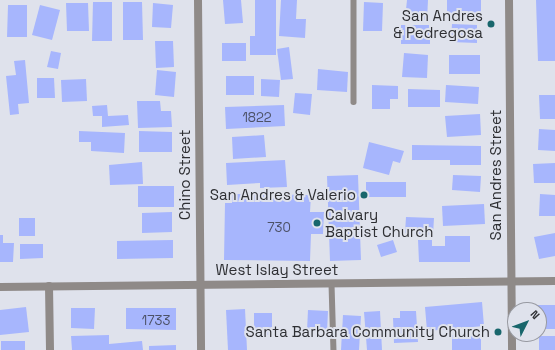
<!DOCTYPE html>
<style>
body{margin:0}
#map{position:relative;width:555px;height:350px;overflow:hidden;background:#dfe2ec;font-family:"Space Grotesk",sans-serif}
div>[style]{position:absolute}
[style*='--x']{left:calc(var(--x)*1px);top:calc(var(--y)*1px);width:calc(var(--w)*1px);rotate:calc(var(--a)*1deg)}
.building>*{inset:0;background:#a7b6fd}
.service>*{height:5.5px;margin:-2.75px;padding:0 2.75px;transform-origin:2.75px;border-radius:2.75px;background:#8f8a88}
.minor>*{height:8px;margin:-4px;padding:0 4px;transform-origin:4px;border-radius:4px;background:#8f8a88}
.tertiary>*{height:8px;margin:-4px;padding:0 4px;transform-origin:4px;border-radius:4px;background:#8f8a88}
.dots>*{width:11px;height:11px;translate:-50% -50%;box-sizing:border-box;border:2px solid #dfe2ec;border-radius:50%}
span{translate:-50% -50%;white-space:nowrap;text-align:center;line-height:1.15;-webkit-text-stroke:4px #dfe2ec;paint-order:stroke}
.number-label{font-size:13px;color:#4c5166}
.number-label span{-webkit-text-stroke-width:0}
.poi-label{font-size:15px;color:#2e2f33}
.right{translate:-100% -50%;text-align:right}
.left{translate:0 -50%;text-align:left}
.street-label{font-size:15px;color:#2e2f33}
.north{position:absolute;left:507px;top:302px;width:40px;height:40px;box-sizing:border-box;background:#dfe2ec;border:1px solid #989aa2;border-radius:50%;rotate:48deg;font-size:11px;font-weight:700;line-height:16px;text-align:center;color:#2e2f33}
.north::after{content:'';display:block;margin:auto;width:14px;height:18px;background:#18666c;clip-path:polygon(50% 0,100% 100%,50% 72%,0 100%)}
</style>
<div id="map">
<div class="building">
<i style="clip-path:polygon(223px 0,241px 0,243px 23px,225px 24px)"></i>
<i style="clip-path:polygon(255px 0,276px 0,276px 55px,250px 55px,250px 36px,255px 36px)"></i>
<i style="clip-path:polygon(281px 0,297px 0,296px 19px,306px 19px,305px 38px,279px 36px)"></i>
<i style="clip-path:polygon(407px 0,428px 0,427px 20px,405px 19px)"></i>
<i style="clip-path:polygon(447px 0,481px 0,481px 14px,447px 13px)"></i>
<i style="clip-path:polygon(536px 0,555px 0,555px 61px,538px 61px)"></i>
<i style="clip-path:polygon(93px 2px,112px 2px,112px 41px,92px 41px)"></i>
<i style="clip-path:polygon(123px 2px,142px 2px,143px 40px,123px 40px)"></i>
<i style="clip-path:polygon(364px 2px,383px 3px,382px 31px,363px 31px)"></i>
<i style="clip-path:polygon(66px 3px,88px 3px,89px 31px,67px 31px)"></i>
<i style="clip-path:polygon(153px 3px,173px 5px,171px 28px,152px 27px)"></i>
<i style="clip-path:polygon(8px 5px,27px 5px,27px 37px,7px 37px)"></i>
<i style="clip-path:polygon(40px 5px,60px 10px,52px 40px,32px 35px)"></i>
<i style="clip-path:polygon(452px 24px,477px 25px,477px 43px,451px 42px)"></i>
<i style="clip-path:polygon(401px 25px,430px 25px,430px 44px,401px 44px)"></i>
<i style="clip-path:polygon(155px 41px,173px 41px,174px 67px,156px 68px)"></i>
<i style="clip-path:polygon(222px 43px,246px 43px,246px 61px,222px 61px)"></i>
<i style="clip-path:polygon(289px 47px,293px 79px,281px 80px,277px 49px)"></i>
<i style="clip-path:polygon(51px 51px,61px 53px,58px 69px,47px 67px)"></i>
<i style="clip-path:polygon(404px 53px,428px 55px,427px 78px,402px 77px)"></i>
<i style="clip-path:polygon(449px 55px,480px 55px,480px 74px,449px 74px)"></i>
<i style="clip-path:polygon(25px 60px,29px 103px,18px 104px,19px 114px,10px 115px,6px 76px,16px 75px,14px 61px)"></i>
<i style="clip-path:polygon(318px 69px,348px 72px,347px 92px,317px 90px)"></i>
<i style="clip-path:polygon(157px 70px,176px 72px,174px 97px,155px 95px)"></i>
<i style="clip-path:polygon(226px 76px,254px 76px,254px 95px,226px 95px)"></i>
<i style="clip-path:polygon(37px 78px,54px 78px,55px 98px,37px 98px)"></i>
<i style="clip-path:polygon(86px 79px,87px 101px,62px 102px,61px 80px)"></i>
<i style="clip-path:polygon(261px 79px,280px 80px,279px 97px,261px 96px)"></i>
<i style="clip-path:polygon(372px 85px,398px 86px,398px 99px,390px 99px,390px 109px,372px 109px)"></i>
<i style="clip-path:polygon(446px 85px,479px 87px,478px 104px,445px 102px)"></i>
<i style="clip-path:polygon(408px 89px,440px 90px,440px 107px,408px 107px)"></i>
<i style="clip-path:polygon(295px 93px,312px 94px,310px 115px,293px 113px)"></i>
<i style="clip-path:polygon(539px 95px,555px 95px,555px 119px,540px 119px)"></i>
<i style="clip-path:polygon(137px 101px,160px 101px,161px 111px,171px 111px,172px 127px,138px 128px)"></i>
<i style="clip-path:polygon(107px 105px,108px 116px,128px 115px,129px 125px,102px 127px,102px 116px,93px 116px,92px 106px)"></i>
<i style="clip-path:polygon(284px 105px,285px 126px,226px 129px,225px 107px)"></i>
<i style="clip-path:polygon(480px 114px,481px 135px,447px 137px,445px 116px)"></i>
<i style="clip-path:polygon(539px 129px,555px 130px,555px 151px,538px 150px)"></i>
<i style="clip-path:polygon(79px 131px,125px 133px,124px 153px,91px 151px,91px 142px,79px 142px)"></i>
<i style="clip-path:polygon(139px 131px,172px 132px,172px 152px,139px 152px)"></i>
<i style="clip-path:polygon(264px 135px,266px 157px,233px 159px,232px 137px)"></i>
<i style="clip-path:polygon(369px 142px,404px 151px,400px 163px,393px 161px,389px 175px,363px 168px)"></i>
<i style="clip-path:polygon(412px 145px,481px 146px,481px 165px,450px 165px,450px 160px,412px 160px)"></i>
<i style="clip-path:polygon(285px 160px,287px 187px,260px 188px,260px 183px,227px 185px,226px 163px)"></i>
<i style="clip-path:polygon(142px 162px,143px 184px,110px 185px,109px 165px)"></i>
<i style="clip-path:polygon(555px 163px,555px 183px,534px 183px,533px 164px)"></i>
<i style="clip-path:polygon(358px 175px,361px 260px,330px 261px,327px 176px)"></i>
<i style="clip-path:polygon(453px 175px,481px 176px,480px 192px,452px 190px)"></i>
<i style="clip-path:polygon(366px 182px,406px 182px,406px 197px,366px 197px)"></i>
<i style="clip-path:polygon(138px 186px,174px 186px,174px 207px,138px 207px)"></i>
<i style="clip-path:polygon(232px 194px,311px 195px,310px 212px,324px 212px,323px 234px,311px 234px,310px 261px,224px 260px,225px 203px,232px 203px)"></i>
<i style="clip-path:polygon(540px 194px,555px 195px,555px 216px,539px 216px)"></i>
<i style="clip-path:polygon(484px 204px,485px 224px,443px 226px,442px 206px)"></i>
<i style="clip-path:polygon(172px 212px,172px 232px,142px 233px,142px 213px)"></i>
<i style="clip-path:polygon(406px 217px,434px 218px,433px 235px,405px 233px)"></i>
<i style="clip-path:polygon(19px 218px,35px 218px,35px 236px,19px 236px)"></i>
<i style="clip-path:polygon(555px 233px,555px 256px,539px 259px,534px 237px)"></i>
<i style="clip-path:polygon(0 235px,3px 235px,3px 243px,14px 243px,13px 262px,0 262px)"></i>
<i style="clip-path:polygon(445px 236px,470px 236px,470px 262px,419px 262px,418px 240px,432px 240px,432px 246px,445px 246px)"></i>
<i style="clip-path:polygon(173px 240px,173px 258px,117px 259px,117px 241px)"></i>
<i style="clip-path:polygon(393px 240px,397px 252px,381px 257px,377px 245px)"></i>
<i style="clip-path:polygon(20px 244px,43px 244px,43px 258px,20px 259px)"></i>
<i style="clip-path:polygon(482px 302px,484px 326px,427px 331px,425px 307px)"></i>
<i style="clip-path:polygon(534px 305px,555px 305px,555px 329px,539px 329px,539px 310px,534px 310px)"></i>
<i style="clip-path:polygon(26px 307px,29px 332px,0 335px,0 310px)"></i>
<i style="clip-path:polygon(71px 308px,95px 308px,94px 329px,71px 328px)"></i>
<i style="clip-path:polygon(126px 308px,176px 308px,176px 330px,126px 329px)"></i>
<i style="clip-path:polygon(245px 309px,247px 350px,228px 350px,226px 310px)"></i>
<i style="clip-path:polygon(308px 310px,328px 311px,327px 332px,307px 331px)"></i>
<i style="clip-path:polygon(380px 311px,382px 350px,367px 350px,364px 312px)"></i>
<i style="clip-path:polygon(400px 311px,416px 311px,418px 342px,394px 343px,393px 318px,400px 318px)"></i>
<i style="clip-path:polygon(254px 313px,272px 313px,272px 335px,254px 335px)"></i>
<i style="clip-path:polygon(343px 315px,361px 316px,359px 350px,341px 350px)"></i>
<i style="clip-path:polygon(109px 335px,109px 344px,142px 341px,143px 350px,72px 350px,71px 336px)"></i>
<i style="clip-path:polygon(452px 335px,481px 336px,481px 350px,452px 350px)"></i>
<i style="clip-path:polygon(539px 336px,555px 336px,555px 350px,539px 350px)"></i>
<i style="clip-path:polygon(1px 341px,25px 341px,25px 350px,1px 350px)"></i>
<i style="clip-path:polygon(176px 345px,176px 350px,149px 350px,149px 346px)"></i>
</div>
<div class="service">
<i style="--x:354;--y:0;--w:102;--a:90"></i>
<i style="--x:332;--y:284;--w:66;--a:88.3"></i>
</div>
<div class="minor">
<i style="--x:198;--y:0;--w:350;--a:89.5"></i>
<i style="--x:49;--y:286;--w:64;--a:89.1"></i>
<i style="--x:0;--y:287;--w:555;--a:-0.62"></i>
</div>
<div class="tertiary">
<i style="--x:509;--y:0;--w:350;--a:89.5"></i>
</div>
<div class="dots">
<i style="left:491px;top:24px;background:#18666c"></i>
<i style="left:364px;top:195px;background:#18666c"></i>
<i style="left:317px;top:223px;background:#18666c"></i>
<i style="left:498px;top:332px;background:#18666c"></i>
</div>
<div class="number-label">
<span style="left:257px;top:118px">1822</span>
<span style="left:279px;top:228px">730</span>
<span style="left:156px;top:321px">1733</span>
</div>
<div class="poi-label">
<span class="right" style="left:483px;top:24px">San Andres<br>&amp; Pedregosa</span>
<span class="right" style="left:356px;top:195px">San Andres &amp; Valerio</span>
<span class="left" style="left:325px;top:223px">Calvary<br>Baptist Church</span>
<span class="right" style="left:490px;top:332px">Santa Barbara Community Church</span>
</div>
<div class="street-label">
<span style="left:185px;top:175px;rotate:-90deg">Chino Street</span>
<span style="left:496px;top:175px;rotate:-90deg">San Andres Street</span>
<span style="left:277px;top:270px">West Islay Street</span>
</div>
<div class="north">N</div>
</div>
